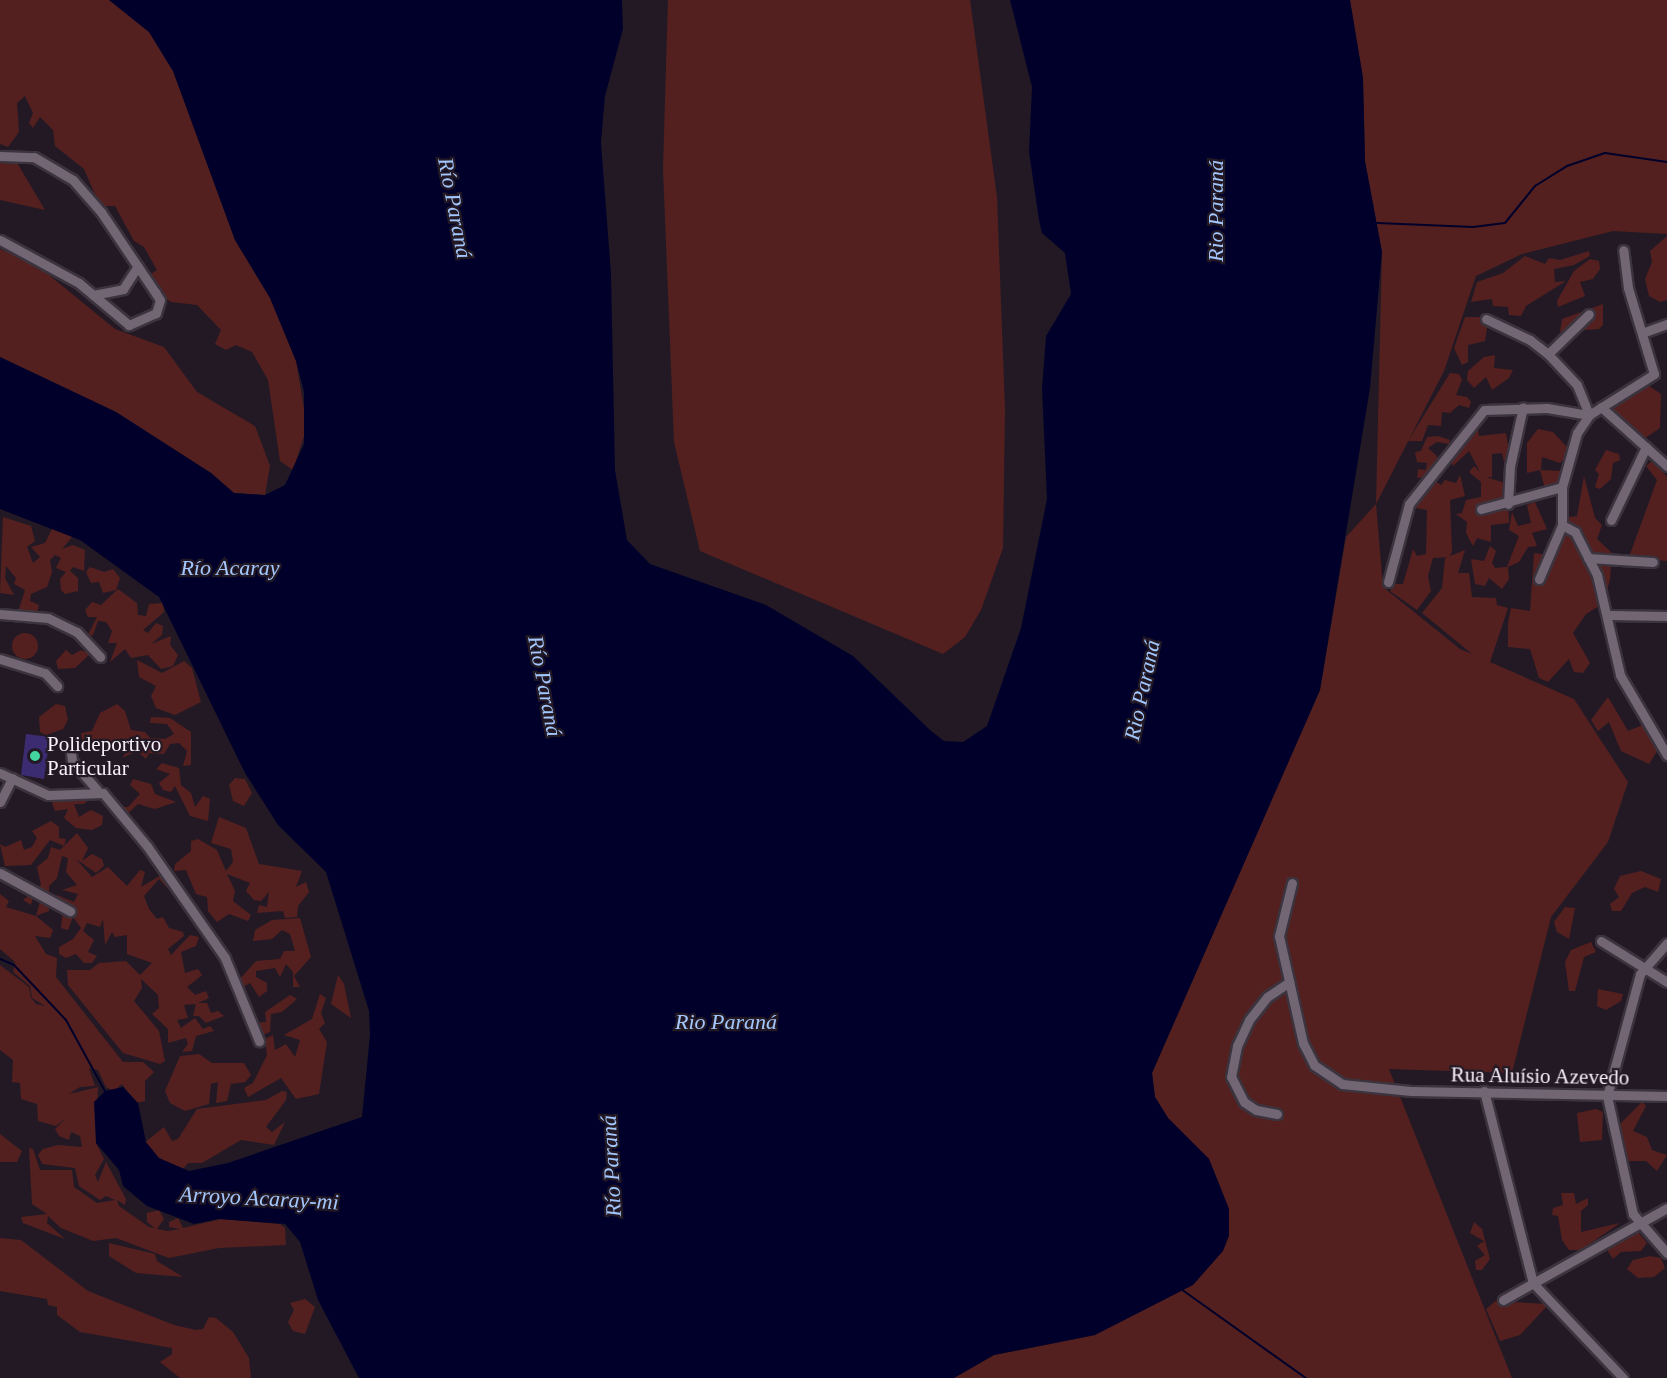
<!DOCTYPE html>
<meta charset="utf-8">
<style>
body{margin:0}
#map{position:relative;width:1667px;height:1378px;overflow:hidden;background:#231925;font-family:Georgia,serif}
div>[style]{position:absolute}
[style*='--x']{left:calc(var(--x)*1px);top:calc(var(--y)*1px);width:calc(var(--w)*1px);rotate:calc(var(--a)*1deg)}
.green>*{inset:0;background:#53201f}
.round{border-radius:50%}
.water>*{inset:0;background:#00002a}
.stream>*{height:2px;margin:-1px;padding:0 1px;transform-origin:1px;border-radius:1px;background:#00002a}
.building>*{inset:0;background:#3b2b70}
.roads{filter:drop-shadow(2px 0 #3b333d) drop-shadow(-2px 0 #3b333d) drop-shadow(0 2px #3b333d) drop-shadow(0 -2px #3b333d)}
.street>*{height:9px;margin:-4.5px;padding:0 4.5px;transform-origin:4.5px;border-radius:4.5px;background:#726674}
.dots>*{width:16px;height:16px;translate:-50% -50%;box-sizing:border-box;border:3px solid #231925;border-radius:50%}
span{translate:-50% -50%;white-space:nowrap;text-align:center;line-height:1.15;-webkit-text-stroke:4.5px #231925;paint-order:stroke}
.poi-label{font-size:21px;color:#f8f1f9}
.left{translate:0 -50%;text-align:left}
.street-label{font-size:21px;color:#f8f1f9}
.water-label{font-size:22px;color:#a3c7fd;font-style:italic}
</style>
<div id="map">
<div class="green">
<i style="clip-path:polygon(0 0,109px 0,149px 32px,173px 71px,235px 240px,270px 298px,296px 361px,307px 427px,293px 470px,280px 461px,268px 380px,252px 352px,236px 345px,226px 350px,215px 344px,221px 330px,197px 305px,171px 302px,156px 292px,145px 278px,157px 270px,144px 247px,134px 241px,115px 206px,100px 206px,84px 169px,55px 146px,53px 130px,40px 117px,33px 128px,29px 123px,33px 113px,25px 96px,17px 103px,19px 132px,8px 147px,0 144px)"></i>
<i style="clip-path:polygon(668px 0,970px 0,997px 197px,1005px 409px,1003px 548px,981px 610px,965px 637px,943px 654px,700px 551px,674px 442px,663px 168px)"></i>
<i style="clip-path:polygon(1350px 0,1667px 0,1667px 234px,1613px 231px,1522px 254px,1476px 276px,1444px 371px,1376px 504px,1383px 587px,1460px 649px,1472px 654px,1422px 613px,1442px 588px,1445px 558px,1465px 550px,1458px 573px,1469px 573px,1472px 597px,1496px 598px,1497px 605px,1508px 608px,1490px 662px,1574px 699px,1628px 782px,1608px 842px,1551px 917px,1512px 1073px,1389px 1069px,1512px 1378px,954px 1378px,994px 1355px,1095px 1335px,1229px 1209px,1209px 1159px,1168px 1118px,1155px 1097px,1152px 1073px,1320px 690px,1346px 537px,1376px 504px,1382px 252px,1365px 161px,1363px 78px)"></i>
<i style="clip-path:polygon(0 155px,13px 156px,45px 210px,0 200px)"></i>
<i style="clip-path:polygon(1667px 236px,1667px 300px,1660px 302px,1649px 296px,1645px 279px,1652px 262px,1650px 251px)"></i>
<i style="clip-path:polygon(0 249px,38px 266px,115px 329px,164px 347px,197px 392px,255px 426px,270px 466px,265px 495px,234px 493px,211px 473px,116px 412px,0 357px)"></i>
<i style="clip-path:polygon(1589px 251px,1590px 256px,1574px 265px,1554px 269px,1555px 282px,1566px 281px,1526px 306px,1521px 316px,1509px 315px,1508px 307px,1493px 306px,1492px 299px,1471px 302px,1477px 282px,1503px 273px,1525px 256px,1545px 264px,1549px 258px,1560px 260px)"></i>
<i style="clip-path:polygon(1590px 259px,1599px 261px,1600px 269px,1593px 279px,1580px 282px,1585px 296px,1558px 307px,1557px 301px,1574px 271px)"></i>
<i style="clip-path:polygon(1603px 304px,1603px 325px,1599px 329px,1560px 332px,1562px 319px)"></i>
<i style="clip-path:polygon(1465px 317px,1485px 317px,1487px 328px,1485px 341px,1468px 345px,1468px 362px,1462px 365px,1454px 348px)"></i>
<i style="clip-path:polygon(1495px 355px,1494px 368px,1513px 370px,1509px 378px,1492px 390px,1486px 377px,1474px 388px,1467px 380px,1468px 371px,1484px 357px)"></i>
<i style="clip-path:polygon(1450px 373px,1459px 374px,1462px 380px,1456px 395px,1467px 397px,1471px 402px,1469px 408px,1459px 405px,1450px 413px,1442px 412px,1441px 426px,1428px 425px,1422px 441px,1408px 441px)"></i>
<i style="clip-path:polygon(1646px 384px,1661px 394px,1660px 428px,1644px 439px,1604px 410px)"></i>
<i style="clip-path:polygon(1477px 421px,1479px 436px,1506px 433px,1510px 457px,1504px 462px,1502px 453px,1492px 454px,1492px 477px,1486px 477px,1508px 484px,1509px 523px,1491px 525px,1491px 542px,1477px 538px,1473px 546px,1466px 533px,1467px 522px,1456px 514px,1462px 513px,1466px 500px,1481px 497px,1481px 482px,1469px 472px,1474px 466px,1480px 472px,1469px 451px,1453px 466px,1450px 459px)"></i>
<i style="clip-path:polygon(1538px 429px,1553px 432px,1567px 447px,1568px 455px,1560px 463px,1542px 457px,1541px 470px,1563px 471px,1560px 485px,1545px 489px,1540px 470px,1527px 473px,1527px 443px)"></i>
<i style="clip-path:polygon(1438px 436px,1450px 440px,1449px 444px,1437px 442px,1428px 448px,1437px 456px,1437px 462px,1425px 477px,1417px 478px,1418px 469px,1426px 470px,1427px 463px,1417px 462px,1415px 452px,1421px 451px,1427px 437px)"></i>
<i style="clip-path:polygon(1606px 450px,1619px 454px,1620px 460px,1613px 463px,1611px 479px,1600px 489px,1595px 487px,1599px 474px,1595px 470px)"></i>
<i style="clip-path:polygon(1653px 460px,1667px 477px,1667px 561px,1629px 557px,1657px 480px,1646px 466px)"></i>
<i style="clip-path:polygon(1460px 475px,1465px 496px,1450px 500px,1452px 552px,1449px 557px,1433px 558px,1428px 576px,1431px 591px,1417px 610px,1390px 591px,1394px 584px,1403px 584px,1413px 549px,1417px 556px,1426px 554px,1427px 510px,1415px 508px,1413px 515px,1404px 514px,1429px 477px,1441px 485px,1445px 480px,1456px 483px)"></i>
<i style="clip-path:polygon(1584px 476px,1595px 518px,1602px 525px,1597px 539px,1612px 553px,1610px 579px,1604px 603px,1586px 614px,1573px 633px,1590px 663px,1583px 673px,1574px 672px,1569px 659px,1548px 682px,1539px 678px,1530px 649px,1508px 647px,1508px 623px,1511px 608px,1530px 611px,1534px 553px,1549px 555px,1564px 518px,1577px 516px)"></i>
<i style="clip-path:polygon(1535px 502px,1547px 529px,1532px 533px,1537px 546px,1528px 547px,1519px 562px,1508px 567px,1509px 579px,1502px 589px,1489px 578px,1485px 586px,1475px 584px,1471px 559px,1484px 561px,1490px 546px,1496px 551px,1492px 563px,1495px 568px,1507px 567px,1519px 536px,1509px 530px,1512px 512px,1518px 526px,1531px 523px,1527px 505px)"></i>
<i style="clip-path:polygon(3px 517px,31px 526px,35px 541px,27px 547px,33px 563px,40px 557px,31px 547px,45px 543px,53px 527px,73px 536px,62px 549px,73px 545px,85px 550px,84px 571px,73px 567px,70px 571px,78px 578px,78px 591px,65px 594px,61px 590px,60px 579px,66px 572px,56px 568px,61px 558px,55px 555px,50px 560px,52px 572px,47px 587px,31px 594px,30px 601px,39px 605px,37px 614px,18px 612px,25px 590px,14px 584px,16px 578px,6px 566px,5px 578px,14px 595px,0 593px)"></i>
<i style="clip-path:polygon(90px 567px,104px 572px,113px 569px,120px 578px,116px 590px,103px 593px,99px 582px,91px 583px,86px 572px)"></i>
<i style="clip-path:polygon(118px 589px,137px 603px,138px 615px,146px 616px,149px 604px,163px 603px,164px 612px,143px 630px,148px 633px,156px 623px,163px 626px,162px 635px,151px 644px,171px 636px,170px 645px,178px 655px,173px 666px,161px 669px,148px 655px,131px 658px,125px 649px,110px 662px,117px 643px,108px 643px,112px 631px,106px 622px,98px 621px,93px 635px,87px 637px,97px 617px,88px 617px,85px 610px,92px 602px,101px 605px)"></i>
<i class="round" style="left:12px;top:633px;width:26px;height:26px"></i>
<i style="clip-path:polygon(66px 650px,72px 655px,81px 650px,90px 654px,75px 668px,58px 669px,56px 661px)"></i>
<i style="clip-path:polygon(137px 660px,162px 673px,184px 661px,192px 668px,201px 702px,175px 715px,156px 708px,151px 696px,156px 686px,139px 677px)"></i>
<i style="clip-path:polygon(1608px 697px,1628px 731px,1645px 724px,1659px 748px,1649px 764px,1621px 751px,1609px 722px,1598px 731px,1591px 720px)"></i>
<i style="clip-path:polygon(56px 704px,65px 706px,68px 720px,63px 729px,46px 735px,40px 732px,39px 717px)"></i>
<i style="clip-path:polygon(117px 704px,125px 711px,131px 730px,145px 732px,150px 738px,165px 739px,174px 734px,167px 724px,150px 723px,151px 717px,170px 718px,191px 732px,191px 765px,183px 766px,187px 751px,179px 743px,170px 744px,164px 754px,149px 753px,146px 759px,137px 751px,122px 758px,130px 747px,122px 738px,110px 746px,82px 741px,81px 733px,92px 731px,100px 713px)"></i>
<i style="clip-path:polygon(162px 763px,179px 768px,181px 785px,191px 793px,195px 807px,203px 796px,210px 799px,208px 821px,190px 816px,175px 786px,171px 792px,163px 790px,159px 783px,170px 774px,156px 769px)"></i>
<i style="clip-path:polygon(235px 778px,245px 779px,252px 793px,244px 806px,233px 801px,229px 785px)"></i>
<i style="clip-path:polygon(133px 779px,151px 784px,155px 794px,176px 802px,155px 809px,138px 804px,125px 816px,117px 807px,128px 807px,140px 794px,130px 785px)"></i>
<i style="clip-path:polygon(93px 796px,84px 804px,74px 804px,79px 817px,91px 810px,103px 816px,102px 825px,92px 830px,76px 828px,64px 818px,68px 809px,55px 811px,52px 803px,54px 799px)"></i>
<i style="clip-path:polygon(219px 817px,246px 828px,259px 864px,302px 871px,296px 887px,306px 882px,309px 892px,298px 906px,297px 917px,285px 918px,283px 911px,257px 913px,259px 905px,267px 907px,269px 892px,261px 901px,254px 900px,246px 891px,250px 883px,227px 874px,235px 891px,233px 901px,251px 915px,248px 921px,229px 914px,217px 922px,208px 911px,207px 897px,196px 894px,186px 870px,174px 871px,175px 864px,191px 851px,191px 841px,198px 839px,217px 850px,226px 871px,233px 862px,231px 849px,211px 843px)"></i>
<i style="clip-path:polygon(51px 821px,59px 827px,59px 838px,66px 839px,64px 846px,50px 840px,31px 865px,5px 866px,0 844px,5px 847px,21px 840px,24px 850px,32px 847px,37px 838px,32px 831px)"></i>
<i style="clip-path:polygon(77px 833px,88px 848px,82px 861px,92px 854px,102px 859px,104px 866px,96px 873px,76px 859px,92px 877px,108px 867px,127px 886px,140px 870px,145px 872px,141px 887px,163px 874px,173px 894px,159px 879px,144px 896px,149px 909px,157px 919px,163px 917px,169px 928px,183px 932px,184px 936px,168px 949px,171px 955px,190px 935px,199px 937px,196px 946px,181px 952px,185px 973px,198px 969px,202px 975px,187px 987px,195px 995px,206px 991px,209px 998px,198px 1003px,207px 1003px,211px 1013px,218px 1011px,224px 1016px,206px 1023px,199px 1016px,193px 1016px,196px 1004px,184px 1005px,188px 1018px,177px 1020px,181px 1028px,195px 1018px,203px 1029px,210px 1026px,214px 1031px,196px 1036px,192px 1051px,182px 1052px,188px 1044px,186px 1038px,168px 1043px,168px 1029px,152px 1014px,159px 1008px,158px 995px,141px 979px,142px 988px,134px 1001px,159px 1031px,165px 1061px,160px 1064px,123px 1053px,68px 985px,67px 970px,90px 970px,99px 963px,126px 961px,140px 975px,152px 963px,127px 954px,127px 935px,115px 937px,112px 932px,105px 945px,103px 919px,100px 927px,87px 923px,83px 931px,94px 940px,88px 952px,97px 956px,92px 963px,84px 963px,76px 954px,66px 958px,59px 954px,59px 947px,73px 939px,81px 928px,73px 917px,68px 930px,61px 928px,63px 909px,51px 901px,57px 895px,74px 902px,78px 894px,62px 890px,77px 885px,66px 872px,68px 858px,62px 856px,57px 878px,49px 886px,49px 911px,36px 916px,53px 930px,50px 938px,35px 936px,46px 954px,57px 958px,56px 977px,123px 1062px,143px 1062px,154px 1072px,145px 1081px,145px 1101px,136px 1103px,122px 1084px,114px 1091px,106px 1087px,98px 1070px,89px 1068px,95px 1086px,80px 1087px,69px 1094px,98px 1087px,96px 1143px,104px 1159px,95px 1175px,98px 1182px,106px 1162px,126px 1199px,125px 1205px,117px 1200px,119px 1206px,149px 1227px,155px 1228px,147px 1222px,147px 1213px,159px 1210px,164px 1219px,157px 1229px,168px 1231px,180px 1229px,169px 1227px,169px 1222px,178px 1218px,183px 1228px,221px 1219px,280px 1224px,285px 1228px,286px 1245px,219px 1248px,169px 1258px,116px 1238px,93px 1241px,61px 1228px,48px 1216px,47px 1223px,65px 1239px,23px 1223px,21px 1217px,47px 1214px,32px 1204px,29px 1148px,33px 1149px,40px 1170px,72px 1170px,74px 1187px,97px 1203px,115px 1200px,106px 1196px,100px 1200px,79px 1186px,75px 1168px,42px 1164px,38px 1155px,43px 1149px,58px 1145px,82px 1147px,80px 1136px,71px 1132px,69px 1140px,59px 1136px,55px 1129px,66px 1118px,56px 1126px,38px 1121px,37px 1104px,21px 1099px,20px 1083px,12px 1082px,13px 1060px,0 1050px,0 965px,29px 987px,31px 998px,36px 1004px,45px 1006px,32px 998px,30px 986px,13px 972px,15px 962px,0 949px,0 894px,9px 901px,6px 907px,36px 916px,41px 898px,33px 898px,31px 905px,23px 900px,41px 885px,37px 867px,48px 858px,51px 847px,60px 850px)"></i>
<i style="clip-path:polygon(1641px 871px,1661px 879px,1658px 892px,1645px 887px,1632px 893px,1621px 911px,1612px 911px,1610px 904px,1619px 897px,1614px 889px,1620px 876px)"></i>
<i style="clip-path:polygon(1565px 907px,1575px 908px,1569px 939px,1557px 932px,1554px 922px)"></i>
<i style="clip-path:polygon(300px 918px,311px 957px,294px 976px,300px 987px,293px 987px,293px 972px,286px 964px,280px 977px,275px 968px,256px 971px,256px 977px,267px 983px,267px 991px,259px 997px,250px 983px,241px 988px,238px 981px,256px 961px,280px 959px,284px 951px,295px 951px,290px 934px,282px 930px,272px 939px,253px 941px,255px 930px,272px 920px)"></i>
<i style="clip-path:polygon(1591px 942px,1596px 952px,1584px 957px,1575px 991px,1569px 991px,1565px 962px,1571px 950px)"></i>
<i style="clip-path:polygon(338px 975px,344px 984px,351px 1018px,331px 1004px)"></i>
<i style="clip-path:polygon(1598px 989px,1623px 994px,1621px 1001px,1606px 1010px,1597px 1006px)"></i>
<i style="clip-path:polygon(320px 994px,326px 998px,321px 1013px,325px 1023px,319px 1029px,327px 1042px,319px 1094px,296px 1099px,281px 1078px,248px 1097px,244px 1088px,253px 1083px,267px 1055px,265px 1039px,273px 1035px,275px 1050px,286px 1044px,295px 1057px,300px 1040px,284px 1035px,312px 1019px)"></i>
<i style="clip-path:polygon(290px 995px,297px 999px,282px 1012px,271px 1014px,270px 1032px,253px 1039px,249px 1023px,266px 1022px,265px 1012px)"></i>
<i style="clip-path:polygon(199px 1054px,212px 1063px,244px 1063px,251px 1075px,245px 1082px,231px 1084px,227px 1101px,216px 1103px,218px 1082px,211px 1084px,209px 1104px,185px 1111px,170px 1103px,165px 1091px,180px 1056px)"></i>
<i style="clip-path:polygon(282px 1091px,287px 1092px,286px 1100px,266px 1127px,272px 1132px,285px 1122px,274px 1145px,241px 1140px,202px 1163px,188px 1163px,182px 1170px,140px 1153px,143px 1144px,164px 1127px,172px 1141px,178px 1139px,197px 1109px,266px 1100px)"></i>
<i style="clip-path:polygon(1642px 1102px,1646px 1106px,1633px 1131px,1647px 1137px,1652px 1150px,1667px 1155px,1657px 1171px,1646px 1161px,1629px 1161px,1612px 1132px)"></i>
<i style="clip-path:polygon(1596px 1109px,1603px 1112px,1602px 1140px,1580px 1142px,1577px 1113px)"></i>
<i style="clip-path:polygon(0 1134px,22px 1151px,17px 1162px,0 1162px)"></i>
<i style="clip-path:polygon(1561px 1193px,1574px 1193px,1576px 1204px,1588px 1198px,1588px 1205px,1581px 1211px,1581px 1232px,1620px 1223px,1581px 1250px,1569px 1250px,1562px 1240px,1558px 1216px,1552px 1215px,1553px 1208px,1563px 1205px)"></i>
<i style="clip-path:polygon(1474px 1222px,1482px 1229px,1490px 1259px,1482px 1270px,1476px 1270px,1475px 1261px,1485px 1255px,1477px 1246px,1484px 1241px,1470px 1233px)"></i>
<i style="clip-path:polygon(1638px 1232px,1647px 1243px,1641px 1251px,1621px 1252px,1613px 1259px,1606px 1248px)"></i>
<i style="clip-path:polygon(0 1238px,21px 1240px,88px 1291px,174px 1325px,196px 1330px,203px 1329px,209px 1317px,216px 1318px,233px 1332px,249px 1358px,251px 1378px,180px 1378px,160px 1362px,172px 1354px,172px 1348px,80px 1332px,57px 1315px,57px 1307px,48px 1305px,47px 1299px,0 1291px)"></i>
<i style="clip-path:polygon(109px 1243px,155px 1254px,157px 1261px,183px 1277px,136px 1273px,109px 1256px)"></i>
<i style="clip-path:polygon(1650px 1256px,1661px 1258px,1665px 1268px,1654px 1277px,1638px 1278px,1627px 1269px,1633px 1260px)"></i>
<i style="clip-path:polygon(1504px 1294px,1509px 1302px,1549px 1304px,1520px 1335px,1500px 1341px,1486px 1309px)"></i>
<i style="clip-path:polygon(305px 1299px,315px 1307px,305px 1334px,293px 1331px,288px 1322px,294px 1310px,290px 1303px)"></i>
</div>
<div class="water">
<i style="clip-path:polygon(109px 0,622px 0,623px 29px,605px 96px,601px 142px,611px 274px,615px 470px,627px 540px,650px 564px,766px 605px,853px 656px,930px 730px,944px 741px,963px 742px,987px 726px,1021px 628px,1047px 499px,1042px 389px,1046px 336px,1071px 294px,1065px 253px,1042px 233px,1039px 220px,1029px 152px,1032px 87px,1010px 0,1350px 0,1363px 78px,1365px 161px,1382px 252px,1370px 388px,1320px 690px,1152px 1073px,1155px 1097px,1168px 1118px,1209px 1159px,1229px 1209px,1229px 1236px,1223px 1251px,1193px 1285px,1095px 1335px,994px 1355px,954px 1378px,359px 1378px,318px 1300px,300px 1242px,285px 1224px,219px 1219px,194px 1224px,147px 1206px,123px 1186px,119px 1170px,96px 1143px,94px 1102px,105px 1091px,123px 1087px,138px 1103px,146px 1142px,159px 1158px,189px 1171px,228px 1163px,362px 1117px,370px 1035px,369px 1011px,326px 872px,278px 825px,245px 773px,159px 597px,80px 540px,0 509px,0 357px,116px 412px,211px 473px,234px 493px,265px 495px,285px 485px,304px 444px,304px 392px,296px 361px,270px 298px,235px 240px,173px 71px,149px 32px)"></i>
</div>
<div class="stream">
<i style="--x:1377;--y:223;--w:96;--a:2.4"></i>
<i style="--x:1473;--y:227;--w:32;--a:-7"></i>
<i style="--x:1505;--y:223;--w:48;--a:-51"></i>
<i style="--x:1535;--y:186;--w:38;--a:-32"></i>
<i style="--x:1567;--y:166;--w:40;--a:-18.9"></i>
<i style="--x:1605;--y:153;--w:63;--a:8.3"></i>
<i style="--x:0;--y:959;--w:15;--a:23"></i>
<i style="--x:14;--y:965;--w:76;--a:46.6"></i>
<i style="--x:66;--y:1020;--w:83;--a:61.3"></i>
<i style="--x:1181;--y:1289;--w:153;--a:35.5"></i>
</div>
<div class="building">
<i style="clip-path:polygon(26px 734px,50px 737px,44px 779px,21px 775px)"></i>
</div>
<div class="roads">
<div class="street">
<i style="--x:0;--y:156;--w:34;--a:2"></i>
<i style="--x:34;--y:157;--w:45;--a:30.5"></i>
<i style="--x:73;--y:180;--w:43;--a:48.8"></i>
<i style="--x:101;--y:212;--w:97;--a:56"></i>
<i style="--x:155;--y:292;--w:9;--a:58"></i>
<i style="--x:160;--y:300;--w:14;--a:107"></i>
<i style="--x:156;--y:313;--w:30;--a:156"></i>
<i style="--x:129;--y:325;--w:65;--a:-140"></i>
<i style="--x:79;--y:283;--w:90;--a:-151.4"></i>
<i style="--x:93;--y:295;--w:31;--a:-11"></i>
<i style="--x:123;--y:289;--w:27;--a:-57"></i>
<i style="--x:1486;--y:319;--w:49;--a:25.5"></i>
<i style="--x:1530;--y:340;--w:23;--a:38"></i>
<i style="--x:1548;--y:354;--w:42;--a:46.9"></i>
<i style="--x:1577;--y:385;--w:32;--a:68"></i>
<i style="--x:1642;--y:333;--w:27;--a:-20"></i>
<i style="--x:1548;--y:354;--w:57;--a:-44.3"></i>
<i style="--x:1601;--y:407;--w:89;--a:41.8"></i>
<i style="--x:1508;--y:504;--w:38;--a:-87"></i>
<i style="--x:1510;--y:466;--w:60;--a:-77.6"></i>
<i style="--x:1481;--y:509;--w:84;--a:-15.2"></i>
<i style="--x:1611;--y:520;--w:81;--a:-64.4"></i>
<i style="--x:1562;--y:525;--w:15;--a:28"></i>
<i style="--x:1575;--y:532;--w:48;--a:62.9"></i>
<i style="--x:1597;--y:575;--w:103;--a:77"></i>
<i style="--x:1620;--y:675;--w:93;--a:59.6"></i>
<i style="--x:1588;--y:558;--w:65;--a:3.5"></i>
<i style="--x:1539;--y:579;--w:59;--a:-66.9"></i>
<i style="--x:1562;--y:525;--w:38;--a:-90"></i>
<i style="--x:1562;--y:487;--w:56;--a:-74.5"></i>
<i style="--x:1577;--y:433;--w:22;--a:-56"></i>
<i style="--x:1589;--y:415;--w:77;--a:-32.2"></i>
<i style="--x:1654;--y:374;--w:90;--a:-106.8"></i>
<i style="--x:1628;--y:288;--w:38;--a:-97"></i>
<i style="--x:1388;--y:582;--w:81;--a:-74.9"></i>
<i style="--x:1409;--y:504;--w:120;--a:-51.4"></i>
<i style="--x:1484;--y:410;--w:63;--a:-1.8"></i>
<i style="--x:1547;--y:408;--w:43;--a:9.5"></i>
<i style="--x:0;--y:614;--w:48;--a:4.8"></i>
<i style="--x:48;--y:618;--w:32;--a:26"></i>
<i style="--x:77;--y:632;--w:34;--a:47"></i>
<i style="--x:1609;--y:615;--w:58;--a:1"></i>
<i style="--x:0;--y:659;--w:47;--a:17.3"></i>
<i style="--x:45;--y:673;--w:18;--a:47"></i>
<i style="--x:71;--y:752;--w:9;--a:84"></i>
<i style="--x:72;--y:761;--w:38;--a:49"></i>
<i style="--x:0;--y:773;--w:53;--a:24.6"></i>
<i style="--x:48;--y:795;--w:55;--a:-2.1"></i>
<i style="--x:103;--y:793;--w:69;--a:50.3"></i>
<i style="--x:147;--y:846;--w:136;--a:55.1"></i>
<i style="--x:225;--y:958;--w:90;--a:67.7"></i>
<i style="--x:0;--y:802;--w:27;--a:-63"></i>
<i style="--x:0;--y:873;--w:80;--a:28.5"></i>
<i style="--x:1292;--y:883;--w:55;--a:103.8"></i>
<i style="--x:1279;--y:936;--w:110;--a:77.4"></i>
<i style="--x:1303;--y:1043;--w:25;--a:63"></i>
<i style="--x:1314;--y:1065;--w:34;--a:34"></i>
<i style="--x:1342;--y:1084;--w:69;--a:5.8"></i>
<i style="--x:1411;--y:1091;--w:256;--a:1.1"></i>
<i style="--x:1601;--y:941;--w:78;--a:31.8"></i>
<i style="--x:1667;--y:943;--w:41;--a:131.1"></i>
<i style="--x:1640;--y:974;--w:126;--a:105.1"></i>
<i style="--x:1607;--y:1096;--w:121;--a:77.6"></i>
<i style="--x:1633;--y:1214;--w:52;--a:48.9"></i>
<i style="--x:1484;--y:1091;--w:198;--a:75.7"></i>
<i style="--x:1533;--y:1283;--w:131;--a:46.5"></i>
<i style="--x:1277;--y:1114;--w:21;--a:-169"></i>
<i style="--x:1256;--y:1110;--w:14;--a:-146"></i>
<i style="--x:1244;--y:1102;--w:28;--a:-117"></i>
<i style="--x:1231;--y:1077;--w:32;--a:-79"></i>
<i style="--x:1237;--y:1046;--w:29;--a:-65"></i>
<i style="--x:1249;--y:1020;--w:29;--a:-52"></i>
<i style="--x:1267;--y:997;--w:27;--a:-34"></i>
<i style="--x:1503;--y:1300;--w:188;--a:-29.3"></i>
</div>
</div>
<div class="dots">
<i style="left:35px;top:756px;background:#43d4a0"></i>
</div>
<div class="poi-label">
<span class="left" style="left:47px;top:756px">Polideportivo<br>Particular</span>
</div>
<div class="street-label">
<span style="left:1540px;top:1076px;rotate:1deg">Rua Aluísio Azevedo</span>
</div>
<div class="water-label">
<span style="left:455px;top:208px;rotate:79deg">Río Paraná</span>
<span style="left:1216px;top:211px;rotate:-90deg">Rio Paraná</span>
<span style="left:230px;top:568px">Río Acaray</span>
<span style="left:545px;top:686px;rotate:79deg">Río Paraná</span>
<span style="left:1142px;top:690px;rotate:-78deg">Rio Paraná</span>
<span style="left:726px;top:1022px">Rio Paraná</span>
<span style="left:611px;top:1166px;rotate:-93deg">Río Paraná</span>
<span style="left:259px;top:1198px;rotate:3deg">Arroyo Acaray-mi</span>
</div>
</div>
